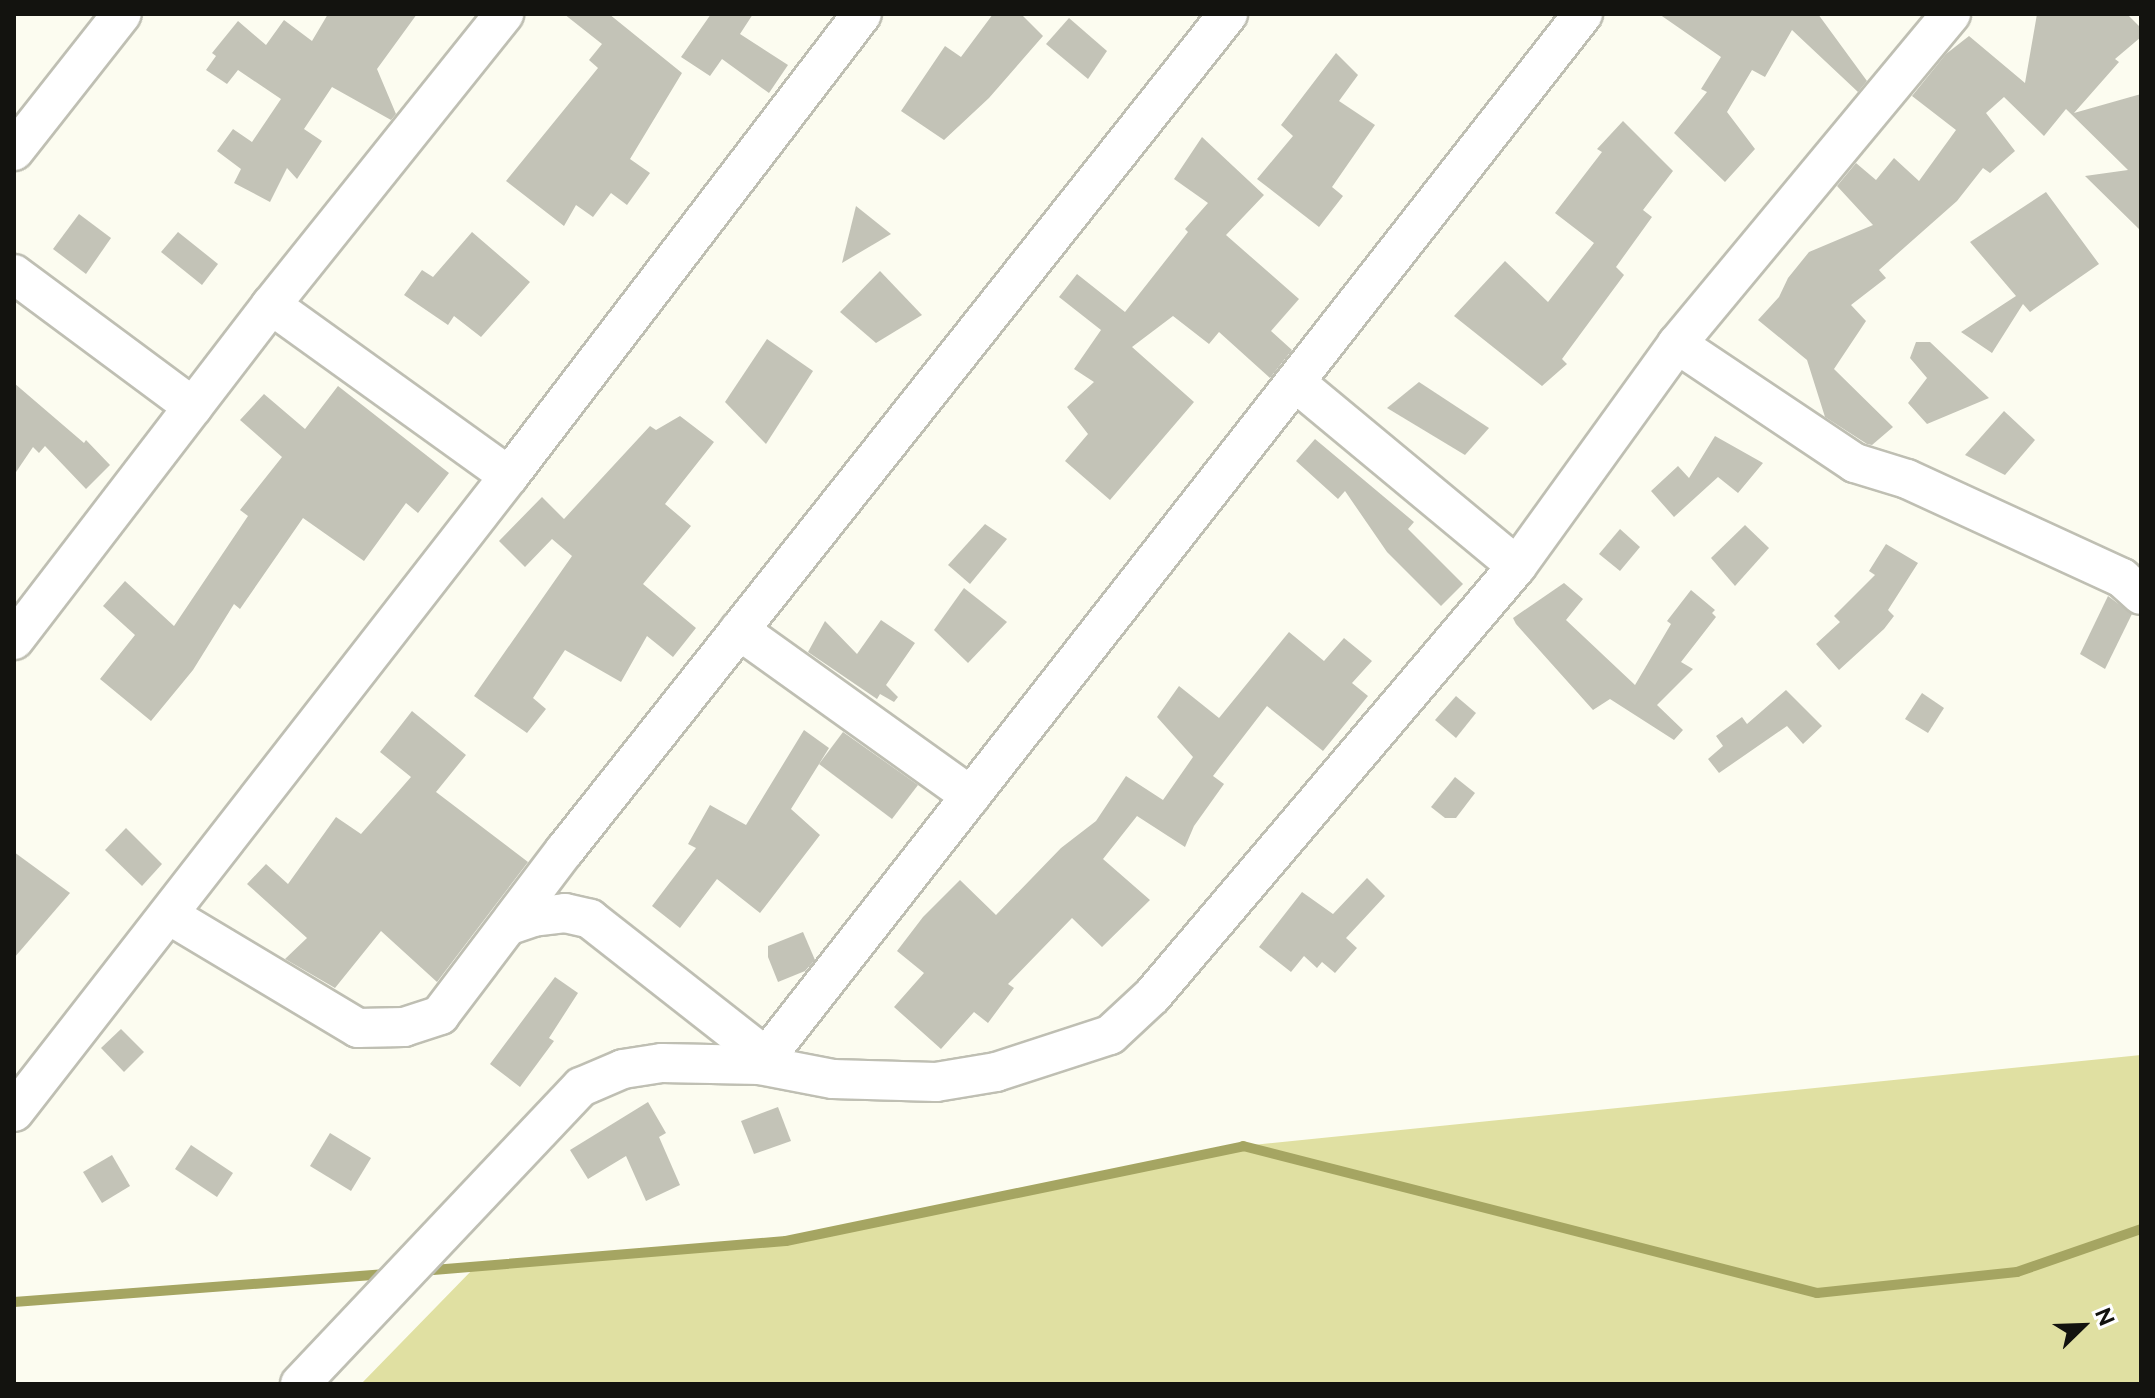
<!DOCTYPE html>
<style>
body{margin:0}
#map{position:relative;width:2155px;height:1398px;overflow:hidden;background:#fcfcf0;font-family:Raleway,sans-serif}
div>[style]{position:absolute}
[style*='--x']{left:calc(var(--x)*1px);top:calc(var(--y)*1px);width:calc(var(--w)*1px);rotate:calc(var(--a)*1deg)}
.green>*{inset:0;background:#e0e0a2}
.stream>*{height:10px;margin:-5px;padding:0 5px;transform-origin:5px;border-radius:5px;background:#a5a562}
.building>*{inset:0;background:#c3c3b7}
.roads{filter:drop-shadow(2px 0 #bfbfb3) drop-shadow(-2px 0 #bfbfb3) drop-shadow(0 2px #bfbfb3) drop-shadow(0 -2px #bfbfb3)}
.street>*{height:38px;margin:-19px;padding:0 19px;transform-origin:19px;border-radius:19px;background:#fff}
span{translate:-50% -50%;white-space:nowrap;text-align:center;line-height:1.15;-webkit-text-stroke:8px #fff;paint-order:stroke}
.frame{position:absolute;inset:0;border:16px solid #13130f;pointer-events:none}
.north{position:absolute;left:2043px;top:1286px;width:80px;height:80px;-webkit-text-stroke:6px #fff;paint-order:stroke;rotate:67deg;font-size:22px;font-weight:700;line-height:32px;text-align:center;color:#13130f}
.north::after{content:'';display:block;margin:auto;width:28px;height:36px;background:#13130f;clip-path:polygon(50% 0,100% 100%,50% 72%,0 100%)}
</style>
<div id="map">
<div class="green">
<i style="clip-path:polygon(2141px 1055px,2141px 1384px,361px 1384px,475px 1267px,786px 1241px,1243px 1146px)"></i>
</div>
<div class="stream">
<i style="--x:421;--y:1271;--w:366;--a:-4.7"></i>
<i style="--x:786;--y:1241;--w:467;--a:-11.7"></i>
<i style="--x:1243;--y:1146;--w:593;--a:14.36"></i>
<i style="--x:1817;--y:1293;--w:201;--a:-6"></i>
<i style="--x:2017;--y:1272;--w:131;--a:-19.1"></i>
<i style="--x:14;--y:1302;--w:376;--a:-4.3"></i>
</div>
<div class="building">
<i style="clip-path:polygon(328px 14px,417px 14px,377px 69px,396px 114px,391px 120px,332px 87px,304px 129px,322px 141px,297px 179px,287px 168px,270px 202px,234px 183px,241px 169px,217px 151px,233px 129px,252px 142px,281px 99px,238px 70px,227px 84px,206px 70px,216px 56px,212px 53px,238px 21px,266px 45px,284px 20px,312px 41px)"></i>
<i style="clip-path:polygon(564px 14px,609px 14px,682px 73px,630px 159px,650px 173px,627px 205px,611px 193px,593px 217px,576px 205px,564px 226px,506px 181px,598px 68px,589px 60px,602px 44px)"></i>
<i style="clip-path:polygon(711px 14px,753px 14px,740px 34px,788px 65px,769px 93px,722px 59px,710px 76px,681px 57px)"></i>
<i style="clip-path:polygon(993px 14px,1021px 14px,1043px 36px,989px 98px,944px 140px,901px 111px,945px 46px,961px 57px)"></i>
<i style="clip-path:polygon(1659px 14px,1818px 14px,1867px 81px,1858px 92px,1792px 30px,1765px 77px,1752px 70px,1727px 112px,1755px 149px,1725px 182px,1674px 133px,1707px 92px,1701px 89px,1721px 57px)"></i>
<i style="clip-path:polygon(2037px 14px,2127px 14px,2141px 28px,2141px 37px,2115px 59px,2119px 62px,2074px 113px,2141px 94px,2141px 231px,2085px 176px,2128px 170px,2066px 109px,2044px 136px,2004px 97px,1986px 113px,2015px 151px,1990px 173px,1983px 168px,1957px 201px,1879px 270px,1886px 278px,1851px 305px,1866px 321px,1834px 369px,1893px 427px,1872px 445px,1867px 444px,1825px 417px,1807px 360px,1758px 320px,1779px 297px,1788px 278px,1809px 252px,1873px 225px,1837px 186px,1856px 163px,1876px 180px,1894px 158px,1919px 181px,1956px 130px,1912px 96px,1946px 54px,1969px 36px,2025px 83px)"></i>
<i style="clip-path:polygon(1069px 18px,1107px 51px,1088px 79px,1046px 44px)"></i>
<i style="clip-path:polygon(1336px 53px,1358px 75px,1339px 101px,1375px 125px,1332px 187px,1343px 196px,1319px 227px,1257px 179px,1293px 136px,1281px 125px)"></i>
<i style="clip-path:polygon(1623px 121px,1673px 171px,1643px 210px,1652px 217px,1616px 267px,1624px 275px,1562px 359px,1567px 364px,1542px 386px,1454px 316px,1505px 261px,1548px 302px,1594px 243px,1555px 213px,1602px 152px,1597px 149px)"></i>
<i style="clip-path:polygon(1202px 137px,1264px 195px,1226px 235px,1299px 299px,1271px 331px,1292px 350px,1270px 378px,1219px 332px,1209px 344px,1173px 316px,1132px 347px,1194px 402px,1110px 500px,1065px 461px,1088px 434px,1067px 407px,1094px 382px,1074px 369px,1101px 330px,1059px 297px,1077px 274px,1125px 312px,1188px 232px,1185px 229px,1208px 203px,1174px 179px)"></i>
<i style="clip-path:polygon(2046px 192px,2099px 264px,2030px 312px,2023px 304px,1992px 353px,1961px 332px,2016px 296px,1970px 242px)"></i>
<i style="clip-path:polygon(856px 206px,891px 234px,842px 263px)"></i>
<i style="clip-path:polygon(79px 214px,111px 238px,86px 274px,53px 249px)"></i>
<i style="clip-path:polygon(178px 232px,218px 264px,202px 285px,161px 252px)"></i>
<i style="clip-path:polygon(472px 232px,530px 282px,481px 337px,454px 316px,448px 325px,404px 295px,422px 270px,433px 277px)"></i>
<i style="clip-path:polygon(880px 271px,922px 315px,876px 343px,840px 312px)"></i>
<i style="clip-path:polygon(767px 339px,813px 371px,766px 444px,725px 402px)"></i>
<i style="clip-path:polygon(1916px 342px,1930px 342px,1989px 398px,1927px 424px,1908px 403px,1927px 378px,1910px 358px)"></i>
<i style="clip-path:polygon(1419px 382px,1489px 428px,1465px 455px,1387px 408px)"></i>
<i style="clip-path:polygon(14px 383px,84px 443px,86px 440px,110px 465px,86px 489px,45px 446px,39px 453px,33px 447px,14px 475px)"></i>
<i style="clip-path:polygon(338px 386px,449px 473px,418px 513px,406px 503px,364px 561px,303px 518px,240px 609px,234px 604px,193px 670px,151px 721px,100px 679px,135px 635px,103px 606px,125px 581px,174px 626px,248px 516px,240px 510px,282px 457px,240px 420px,264px 394px,305px 429px)"></i>
<i style="clip-path:polygon(2004px 411px,2035px 440px,2005px 475px,1965px 455px)"></i>
<i style="clip-path:polygon(680px 416px,714px 442px,665px 504px,691px 526px,643px 584px,696px 628px,673px 657px,647px 636px,621px 682px,565px 650px,533px 698px,546px 709px,527px 733px,474px 696px,572px 556px,552px 539px,525px 567px,499px 541px,542px 497px,564px 519px,650px 426px,656px 430px)"></i>
<i style="clip-path:polygon(1715px 436px,1763px 463px,1738px 493px,1718px 477px,1674px 517px,1651px 491px,1678px 466px,1689px 478px)"></i>
<i style="clip-path:polygon(1315px 439px,1414px 522px,1408px 529px,1463px 584px,1441px 606px,1387px 552px,1345px 491px,1338px 499px,1296px 461px)"></i>
<i style="clip-path:polygon(985px 524px,1007px 539px,970px 584px,948px 565px)"></i>
<i style="clip-path:polygon(1745px 525px,1769px 548px,1735px 586px,1711px 558px)"></i>
<i style="clip-path:polygon(1620px 529px,1640px 547px,1620px 571px,1599px 554px)"></i>
<i style="clip-path:polygon(1886px 544px,1918px 563px,1888px 610px,1894px 616px,1884px 629px,1839px 670px,1816px 644px,1840px 622px,1834px 616px,1875px 575px,1869px 571px)"></i>
<i style="clip-path:polygon(1564px 583px,1583px 599px,1566px 620px,1635px 685px,1671px 624px,1667px 621px,1691px 590px,1715px 610px,1712px 613px,1716px 617px,1681px 662px,1693px 669px,1657px 705px,1683px 730px,1674px 740px,1610px 699px,1593px 710px,1516px 624px,1513px 618px)"></i>
<i style="clip-path:polygon(964px 588px,1007px 622px,968px 663px,934px 630px)"></i>
<i style="clip-path:polygon(2108px 596px,2132px 614px,2105px 669px,2080px 654px)"></i>
<i style="clip-path:polygon(881px 620px,915px 643px,886px 685px,898px 697px,894px 702px,880px 694px,877px 699px,808px 652px,825px 621px,857px 654px)"></i>
<i style="clip-path:polygon(1289px 632px,1324px 661px,1344px 638px,1372px 661px,1352px 683px,1368px 696px,1323px 751px,1267px 706px,1213px 776px,1224px 784px,1194px 826px,1185px 847px,1137px 816px,1103px 859px,1150px 900px,1102px 947px,1072px 918px,1008px 984px,1014px 988px,988px 1023px,974px 1012px,941px 1049px,894px 1007px,924px 973px,897px 951px,923px 917px,960px 880px,996px 915px,1061px 848px,1096px 821px,1126px 776px,1163px 800px,1193px 757px,1157px 717px,1179px 686px,1219px 718px)"></i>
<i style="clip-path:polygon(1786px 690px,1822px 726px,1803px 744px,1787px 726px,1719px 773px,1708px 759px,1723px 746px,1716px 736px,1742px 717px,1747px 724px)"></i>
<i style="clip-path:polygon(1922px 693px,1944px 708px,1928px 733px,1905px 719px)"></i>
<i style="clip-path:polygon(1456px 696px,1476px 713px,1456px 738px,1435px 720px)"></i>
<i style="clip-path:polygon(412px 711px,466px 755px,436px 792px,528px 862px,437px 982px,381px 931px,335px 988px,285px 959px,307px 938px,247px 884px,266px 864px,288px 884px,336px 817px,361px 834px,411px 777px,380px 752px)"></i>
<i style="clip-path:polygon(804px 730px,829px 748px,791px 809px,820px 835px,760px 913px,717px 879px,680px 928px,652px 906px,696px 848px,688px 844px,710px 805px,746px 825px)"></i>
<i style="clip-path:polygon(843px 732px,918px 785px,892px 819px,819px 764px)"></i>
<i style="clip-path:polygon(1455px 777px,1475px 793px,1456px 818px,1445px 818px,1431px 807px)"></i>
<i style="clip-path:polygon(126px 828px,162px 864px,142px 886px,105px 850px)"></i>
<i style="clip-path:polygon(14px 852px,70px 893px,14px 958px)"></i>
<i style="clip-path:polygon(1367px 878px,1385px 896px,1346px 938px,1357px 948px,1335px 973px,1322px 962px,1317px 968px,1304px 956px,1291px 972px,1259px 947px,1302px 892px,1333px 914px)"></i>
<i style="clip-path:polygon(803px 932px,815px 960px,805px 971px,778px 982px,768px 957px,768px 946px)"></i>
<i style="clip-path:polygon(555px 977px,578px 993px,549px 1038px,554px 1041px,520px 1087px,490px 1064px)"></i>
<i style="clip-path:polygon(121px 1029px,144px 1052px,124px 1072px,101px 1048px)"></i>
<i style="clip-path:polygon(648px 1102px,666px 1133px,659px 1137px,680px 1185px,646px 1201px,626px 1156px,588px 1179px,570px 1150px)"></i>
<i style="clip-path:polygon(778px 1107px,791px 1141px,754px 1154px,741px 1121px)"></i>
<i style="clip-path:polygon(330px 1133px,371px 1158px,351px 1191px,310px 1166px)"></i>
<i style="clip-path:polygon(191px 1145px,233px 1173px,217px 1197px,175px 1169px)"></i>
<i style="clip-path:polygon(112px 1155px,130px 1186px,102px 1203px,83px 1172px)"></i>
</div>
<div class="roads">
<div class="street">
<i style="--x:14;--y:151;--w:174;--a:-51.8"></i>
<i style="--x:14;--y:274;--w:223;--a:36.6"></i>
<i style="--x:271;--y:305;--w:293;--a:35.7"></i>
<i style="--x:1677;--y:344;--w:214;--a:33.8"></i>
<i style="--x:1855;--y:463;--w:54;--a:17.1"></i>
<i style="--x:1907;--y:479;--w:237;--a:24.7"></i>
<i style="--x:2122;--y:578;--w:25;--a:42"></i>
<i style="--x:1295;--y:382;--w:288;--a:39.7"></i>
<i style="--x:739;--y:630;--w:285;--a:35.6"></i>
<i style="--x:14;--y:640;--w:422;--a:-52.5"></i>
<i style="--x:271;--y:305;--w:373;--a:-51.3"></i>
<i style="--x:169;--y:915;--w:220;--a:30.9"></i>
<i style="--x:358;--y:1028;--w:46;--a:-1.2"></i>
<i style="--x:404;--y:1027;--w:38;--a:-18"></i>
<i style="--x:440;--y:1015;--w:207;--a:-52.9"></i>
<i style="--x:565;--y:850;--w:1067;--a:-51.58"></i>
<i style="--x:510;--y:925;--w:24;--a:-19"></i>
<i style="--x:533;--y:917;--w:32;--a:-7"></i>
<i style="--x:565;--y:913;--w:26;--a:13"></i>
<i style="--x:590;--y:919;--w:224;--a:38.1"></i>
<i style="--x:760;--y:1065;--w:1335;--a:-51.94"></i>
<i style="--x:14;--y:1112;--w:806;--a:-52.11"></i>
<i style="--x:509;--y:476;--w:581;--a:-52.62"></i>
<i style="--x:300;--y:1384;--w:409;--a:-46.6"></i>
<i style="--x:581;--y:1087;--w:46;--a:-23.2"></i>
<i style="--x:623;--y:1069;--w:39;--a:-9"></i>
<i style="--x:662;--y:1063;--w:98;--a:1.2"></i>
<i style="--x:760;--y:1065;--w:74;--a:10.9"></i>
<i style="--x:833;--y:1079;--w:103;--a:1.7"></i>
<i style="--x:936;--y:1082;--w:61;--a:-9.5"></i>
<i style="--x:996;--y:1072;--w:120;--a:-18"></i>
<i style="--x:1110;--y:1035;--w:57;--a:-42.9"></i>
<i style="--x:1152;--y:996;--w:564;--a:-49.67"></i>
<i style="--x:1517;--y:566;--w:274;--a:-54.2"></i>
<i style="--x:1677;--y:344;--w:429;--a:-50.3"></i>
</div>
</div>
<div class="frame"></div>
<div class="north">N</div>
</div>
